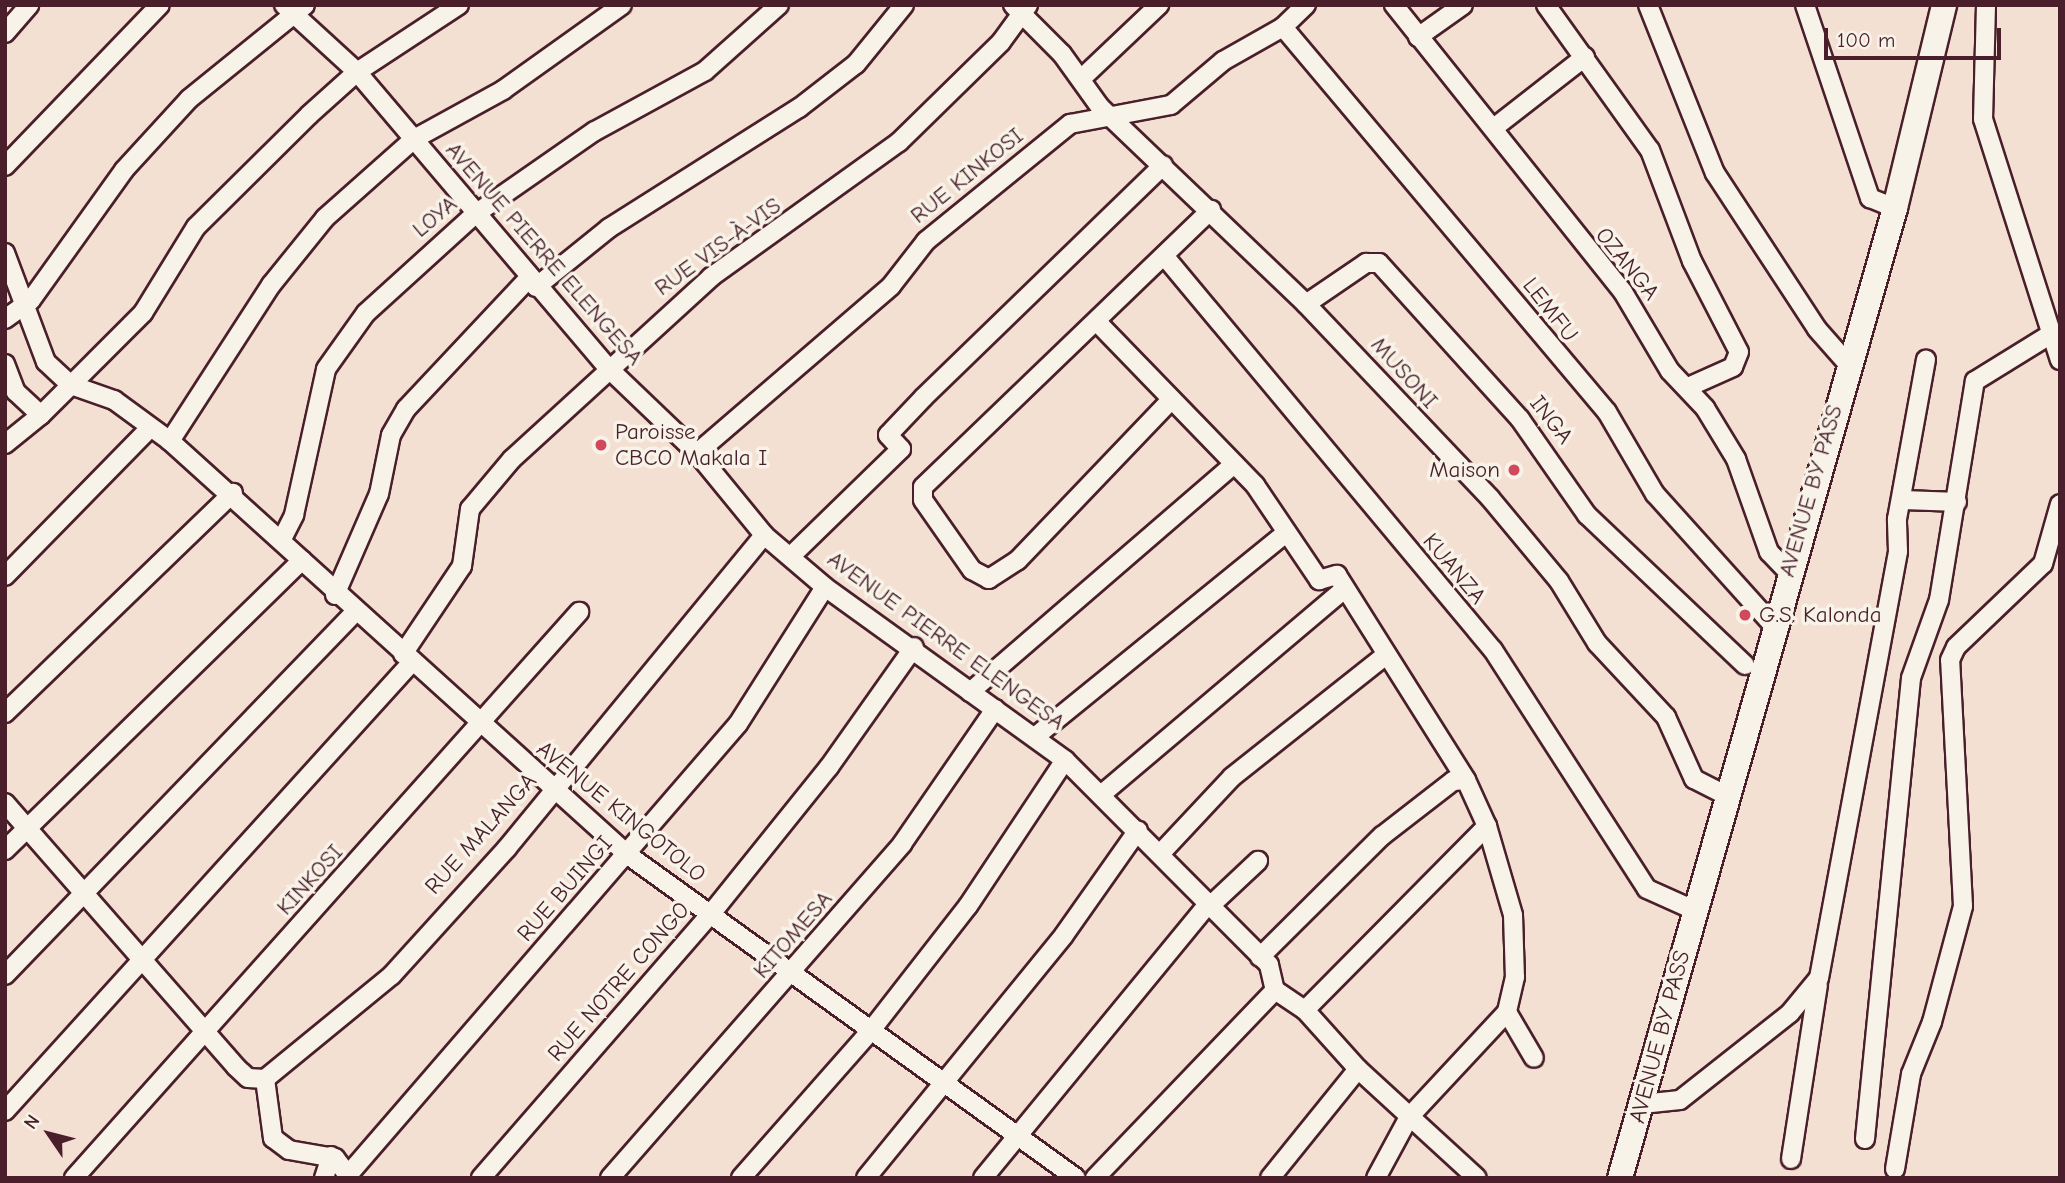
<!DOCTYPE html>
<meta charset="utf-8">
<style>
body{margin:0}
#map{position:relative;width:2065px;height:1183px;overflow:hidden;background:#f3e0d2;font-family:"Comic Neue",sans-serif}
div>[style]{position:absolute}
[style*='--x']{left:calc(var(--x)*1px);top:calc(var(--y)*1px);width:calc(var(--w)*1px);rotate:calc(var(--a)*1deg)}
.roads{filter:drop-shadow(2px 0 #4a1f2b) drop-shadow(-2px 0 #4a1f2b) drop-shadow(0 2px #4a1f2b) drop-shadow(0 -2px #4a1f2b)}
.minor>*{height:18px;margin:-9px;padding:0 9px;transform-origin:9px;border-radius:9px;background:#f7f3e8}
.highway>*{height:24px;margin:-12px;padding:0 12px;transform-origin:12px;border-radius:12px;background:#f7f3e8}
.dots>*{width:19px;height:19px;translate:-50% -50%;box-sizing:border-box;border:4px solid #f7f3e8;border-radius:50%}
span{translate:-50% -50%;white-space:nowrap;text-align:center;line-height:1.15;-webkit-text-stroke:7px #f7f3e8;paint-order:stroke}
.street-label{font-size:23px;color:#4a1f2b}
.poi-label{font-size:23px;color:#4a1f2b}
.left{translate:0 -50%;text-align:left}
.right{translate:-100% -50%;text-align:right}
.frame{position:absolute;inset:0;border:7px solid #4a1f2b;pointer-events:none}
.north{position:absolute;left:14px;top:1099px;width:70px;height:70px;-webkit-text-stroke:5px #f7f3e8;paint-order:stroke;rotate:305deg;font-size:19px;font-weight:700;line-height:28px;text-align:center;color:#4a1f2b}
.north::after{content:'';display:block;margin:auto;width:24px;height:32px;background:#4a1f2b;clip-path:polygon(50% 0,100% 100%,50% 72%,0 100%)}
.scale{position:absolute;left:1824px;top:28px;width:177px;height:32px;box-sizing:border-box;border:4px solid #4a1f2b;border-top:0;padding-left:9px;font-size:21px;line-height:24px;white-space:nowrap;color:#4a1f2b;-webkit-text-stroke:5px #f7f3e8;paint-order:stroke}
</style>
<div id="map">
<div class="roads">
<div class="minor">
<i style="--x:284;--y:5;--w:99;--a:42.5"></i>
<i style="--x:357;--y:72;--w:387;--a:49.7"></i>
<i style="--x:607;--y:367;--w:124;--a:43.7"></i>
<i style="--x:697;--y:453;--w:106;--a:50.7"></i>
<i style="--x:764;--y:535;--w:80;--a:40.4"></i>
<i style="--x:825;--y:587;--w:296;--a:35.8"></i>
<i style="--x:1065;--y:760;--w:289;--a:45.1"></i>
<i style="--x:1269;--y:965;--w:26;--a:77"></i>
<i style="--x:1275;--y:990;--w:36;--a:34"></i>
<i style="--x:1305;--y:1010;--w:79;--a:48.1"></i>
<i style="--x:1358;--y:1069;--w:161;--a:42.5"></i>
<i style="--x:1013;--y:5;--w:69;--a:45"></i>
<i style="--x:1062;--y:54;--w:65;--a:54.4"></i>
<i style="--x:1100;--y:107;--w:285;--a:43.7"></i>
<i style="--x:1306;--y:304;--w:267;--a:46.5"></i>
<i style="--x:1490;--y:498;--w:108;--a:50.3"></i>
<i style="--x:1559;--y:581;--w:73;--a:58.5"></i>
<i style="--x:1597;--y:643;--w:101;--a:47"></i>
<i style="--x:1666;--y:717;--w:68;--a:65.7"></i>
<i style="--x:1694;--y:779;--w:36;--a:27"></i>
<i style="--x:1394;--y:5;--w:367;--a:51.4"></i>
<i style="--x:1623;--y:292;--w:92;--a:59.3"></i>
<i style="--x:1670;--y:371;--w:51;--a:46.6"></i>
<i style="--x:1705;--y:408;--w:60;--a:58.7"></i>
<i style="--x:1736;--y:459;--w:99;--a:70.5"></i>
<i style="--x:1769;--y:552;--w:28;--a:46"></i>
<i style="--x:1546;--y:5;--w:178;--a:54.4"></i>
<i style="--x:1650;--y:150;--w:119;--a:69.3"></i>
<i style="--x:1692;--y:261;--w:102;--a:62.7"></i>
<i style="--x:1739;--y:352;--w:16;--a:112"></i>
<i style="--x:1733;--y:367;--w:49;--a:156"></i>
<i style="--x:1648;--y:5;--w:181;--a:68.3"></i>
<i style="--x:1715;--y:173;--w:186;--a:56.8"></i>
<i style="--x:1817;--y:329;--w:47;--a:48.5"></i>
<i style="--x:1805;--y:5;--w:204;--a:71.4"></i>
<i style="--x:1870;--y:198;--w:27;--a:22"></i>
<i style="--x:1986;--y:5;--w:114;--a:91.5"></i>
<i style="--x:1983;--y:119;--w:253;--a:72.3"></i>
<i style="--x:1283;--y:27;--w:503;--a:49.92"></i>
<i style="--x:1607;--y:412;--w:95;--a:59.7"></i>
<i style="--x:1655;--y:494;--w:176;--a:48"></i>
<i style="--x:5;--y:33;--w:37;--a:-49"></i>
<i style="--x:1418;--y:37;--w:55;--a:-35.4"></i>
<i style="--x:1081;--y:79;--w:108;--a:-43.5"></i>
<i style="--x:1495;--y:127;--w:114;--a:-37.9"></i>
<i style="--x:5;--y:166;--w:223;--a:-46.1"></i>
<i style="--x:5;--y:253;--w:116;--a:69.4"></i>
<i style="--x:46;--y:362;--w:34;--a:43"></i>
<i style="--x:71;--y:385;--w:102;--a:-45"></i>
<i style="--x:143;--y:313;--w:101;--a:-58.4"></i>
<i style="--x:196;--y:227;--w:159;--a:-44.7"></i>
<i style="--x:309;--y:115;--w:64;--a:-41.9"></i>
<i style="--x:357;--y:72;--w:122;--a:-33.3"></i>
<i style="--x:1166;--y:258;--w:510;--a:50.17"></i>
<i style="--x:1493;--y:650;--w:284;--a:57.2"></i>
<i style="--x:1647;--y:889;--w:51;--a:24.1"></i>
<i style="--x:536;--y:287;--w:94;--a:-38.9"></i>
<i style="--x:609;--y:228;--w:225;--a:-32.3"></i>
<i style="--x:799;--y:108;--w:72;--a:-37.7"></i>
<i style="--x:856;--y:64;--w:76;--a:-50.9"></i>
<i style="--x:1306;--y:304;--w:73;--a:-34.3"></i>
<i style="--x:1366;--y:263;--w:13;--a:0"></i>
<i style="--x:1379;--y:263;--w:210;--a:47.9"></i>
<i style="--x:1520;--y:419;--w:117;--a:55.1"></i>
<i style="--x:1587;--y:515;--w:218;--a:43.5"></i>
<i style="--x:5;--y:319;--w:32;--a:-36"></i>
<i style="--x:31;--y:300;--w:160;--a:-54.4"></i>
<i style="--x:124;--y:170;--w:96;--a:-47.5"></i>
<i style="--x:189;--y:99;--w:149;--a:-39"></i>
<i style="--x:1098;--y:323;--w:226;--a:45.9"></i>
<i style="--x:1255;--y:485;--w:115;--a:56"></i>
<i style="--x:1319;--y:580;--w:19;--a:-16"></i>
<i style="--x:1337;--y:575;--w:242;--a:57.8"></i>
<i style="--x:1466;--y:780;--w:51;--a:65.5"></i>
<i style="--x:1487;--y:826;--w:93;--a:73.7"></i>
<i style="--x:1513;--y:915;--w:62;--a:88.2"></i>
<i style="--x:1515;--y:977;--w:36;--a:103"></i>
<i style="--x:1507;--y:1012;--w:144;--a:133"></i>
<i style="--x:1409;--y:1117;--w:69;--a:118.4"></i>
<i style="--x:5;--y:364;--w:30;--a:69"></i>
<i style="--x:16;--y:392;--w:34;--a:43"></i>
<i style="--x:41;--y:415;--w:42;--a:-45"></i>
<i style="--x:71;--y:385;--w:46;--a:19.2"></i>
<i style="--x:114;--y:400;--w:69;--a:36.2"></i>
<i style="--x:170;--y:441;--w:617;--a:42.11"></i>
<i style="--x:628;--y:855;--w:552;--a:35.79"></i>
<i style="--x:1169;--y:402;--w:219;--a:133.7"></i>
<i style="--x:1018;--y:560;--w:35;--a:147"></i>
<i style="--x:989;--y:579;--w:19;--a:-152"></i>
<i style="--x:972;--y:570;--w:85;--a:-125"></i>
<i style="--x:923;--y:500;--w:13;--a:-90"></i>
<i style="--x:923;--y:487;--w:400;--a:-43.9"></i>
<i style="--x:170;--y:441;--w:186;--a:-57.1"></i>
<i style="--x:271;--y:285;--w:86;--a:-51.1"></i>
<i style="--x:325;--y:218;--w:119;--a:-41.6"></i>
<i style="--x:414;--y:139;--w:102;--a:-28.8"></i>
<i style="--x:503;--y:90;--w:146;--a:-35.5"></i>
<i style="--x:5;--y:444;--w:46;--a:-38.9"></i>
<i style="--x:697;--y:453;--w:256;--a:-40.7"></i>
<i style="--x:891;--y:286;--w:57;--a:-52.1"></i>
<i style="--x:926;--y:241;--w:186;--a:-39.1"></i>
<i style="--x:1070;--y:124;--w:103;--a:-10.7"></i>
<i style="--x:1171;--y:105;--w:68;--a:-40.2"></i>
<i style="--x:1223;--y:61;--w:69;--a:-29.5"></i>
<i style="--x:1283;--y:27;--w:32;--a:-44"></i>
<i style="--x:1905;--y:500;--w:52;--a:2.2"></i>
<i style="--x:282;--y:539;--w:27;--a:-63"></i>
<i style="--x:294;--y:515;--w:149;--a:-77.6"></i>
<i style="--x:326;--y:369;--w:69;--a:-54.5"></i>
<i style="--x:366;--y:313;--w:146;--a:-42.2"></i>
<i style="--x:474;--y:215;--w:147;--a:-34.8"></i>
<i style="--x:595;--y:131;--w:125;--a:-28.6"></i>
<i style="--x:705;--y:71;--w:99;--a:-41.7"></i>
<i style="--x:792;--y:555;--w:152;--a:-44.2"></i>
<i style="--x:901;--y:449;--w:19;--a:-133"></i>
<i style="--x:888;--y:435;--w:52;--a:-46.5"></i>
<i style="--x:924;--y:397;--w:333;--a:-44.1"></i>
<i style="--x:5;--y:576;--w:204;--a:-45.6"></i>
<i style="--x:335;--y:595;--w:110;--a:-66.5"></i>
<i style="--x:379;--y:494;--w:60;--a:-78.5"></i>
<i style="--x:391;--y:435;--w:30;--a:-60"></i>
<i style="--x:406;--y:409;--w:180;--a:-46.8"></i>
<i style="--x:403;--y:654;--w:106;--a:-56.2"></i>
<i style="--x:462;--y:566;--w:58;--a:-82"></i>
<i style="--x:470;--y:509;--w:65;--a:-50"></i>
<i style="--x:512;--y:459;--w:270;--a:-42.4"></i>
<i style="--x:711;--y:277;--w:231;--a:-35.7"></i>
<i style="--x:899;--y:142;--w:143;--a:-44.4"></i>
<i style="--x:1001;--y:42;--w:46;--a:-53.9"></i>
<i style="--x:970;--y:692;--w:349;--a:-40.8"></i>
<i style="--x:5;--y:713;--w:317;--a:-44"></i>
<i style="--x:1036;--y:736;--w:322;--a:-39.1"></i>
<i style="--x:1102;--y:794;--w:318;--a:-40.2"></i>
<i style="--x:5;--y:803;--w:351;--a:48.8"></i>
<i style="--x:236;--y:1067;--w:16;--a:43"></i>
<i style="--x:248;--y:1078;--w:17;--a:3"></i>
<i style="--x:265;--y:1079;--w:164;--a:-39.3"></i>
<i style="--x:392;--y:975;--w:171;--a:-47.8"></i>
<i style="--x:507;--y:848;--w:405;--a:-50.6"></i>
<i style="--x:5;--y:850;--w:415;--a:-44.3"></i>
<i style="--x:1160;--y:854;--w:105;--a:-46.9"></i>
<i style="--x:1232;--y:777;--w:196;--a:-38.4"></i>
<i style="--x:1210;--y:906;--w:66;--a:-43.2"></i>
<i style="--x:1260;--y:957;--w:172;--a:-44.8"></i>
<i style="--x:1382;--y:836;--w:90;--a:-37.8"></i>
<i style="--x:1453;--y:781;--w:13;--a:-4"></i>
<i style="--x:5;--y:975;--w:504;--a:-46.04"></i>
<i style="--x:1305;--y:1010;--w:259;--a:-45.3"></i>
<i style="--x:1507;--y:1012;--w:53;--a:59.6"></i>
<i style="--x:265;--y:1079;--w:60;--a:82.3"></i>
<i style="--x:273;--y:1138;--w:20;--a:37"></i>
<i style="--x:289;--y:1150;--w:47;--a:9.9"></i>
<i style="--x:335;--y:1158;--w:25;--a:53"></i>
<i style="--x:1642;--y:1104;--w:38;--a:-6"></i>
<i style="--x:1680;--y:1100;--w:140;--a:-38.3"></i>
<i style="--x:1790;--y:1013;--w:45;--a:-50.4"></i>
<i style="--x:1819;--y:978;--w:434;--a:-79.5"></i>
<i style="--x:1898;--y:551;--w:32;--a:-92"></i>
<i style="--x:1897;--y:519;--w:162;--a:-79.7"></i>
<i style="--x:5;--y:1111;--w:606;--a:-47.81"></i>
<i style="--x:1865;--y:1139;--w:463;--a:-84.3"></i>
<i style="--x:1911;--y:678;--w:83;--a:-70.3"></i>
<i style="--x:1939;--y:600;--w:222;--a:-80.7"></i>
<i style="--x:1975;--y:381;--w:89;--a:-31.7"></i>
<i style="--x:1791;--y:1159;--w:176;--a:-81.2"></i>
<i style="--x:1895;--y:1169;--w:96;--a:-80.4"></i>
<i style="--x:1911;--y:1074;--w:56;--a:-68"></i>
<i style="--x:1932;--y:1022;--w:120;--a:-75"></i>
<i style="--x:1963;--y:906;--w:246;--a:-93"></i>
<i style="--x:1950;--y:660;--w:14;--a:-65"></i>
<i style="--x:1956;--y:647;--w:120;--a:-43.7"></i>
<i style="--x:2043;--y:564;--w:62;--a:-74.2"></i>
<i style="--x:348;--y:1175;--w:596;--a:-49.15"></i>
<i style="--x:738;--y:724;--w:162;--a:-57.6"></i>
<i style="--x:74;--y:1178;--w:759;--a:-48.26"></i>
<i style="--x:324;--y:1178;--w:23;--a:-72"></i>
<i style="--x:481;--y:1178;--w:349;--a:-49"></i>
<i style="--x:710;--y:915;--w:190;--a:-51.2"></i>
<i style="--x:829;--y:767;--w:147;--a:-54.7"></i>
<i style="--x:610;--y:1178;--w:444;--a:-48.8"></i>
<i style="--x:902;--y:844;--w:164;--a:-55.4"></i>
<i style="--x:741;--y:1178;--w:193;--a:-48.6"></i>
<i style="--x:869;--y:1033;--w:161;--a:-52.1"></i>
<i style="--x:968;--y:906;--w:175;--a:-56.4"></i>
<i style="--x:866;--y:1178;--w:313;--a:-50.8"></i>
<i style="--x:1064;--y:935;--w:128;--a:-54.8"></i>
<i style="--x:983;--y:1178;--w:355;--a:-50.6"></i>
<i style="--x:1095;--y:1178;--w:260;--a:-46.2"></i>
<i style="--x:1270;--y:1178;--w:140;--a:-51.1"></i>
</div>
<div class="highway">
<i style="--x:1620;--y:1178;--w:1008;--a:-74.17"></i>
<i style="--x:1895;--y:208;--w:209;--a:-76.4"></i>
</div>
</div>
<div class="dots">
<i style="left:601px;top:445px;background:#d1495b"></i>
<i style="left:1514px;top:470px;background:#d1495b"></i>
<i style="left:1745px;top:615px;background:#d1495b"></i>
</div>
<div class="street-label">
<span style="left:967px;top:176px;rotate:-39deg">RUE KINKOSI</span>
<span style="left:435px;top:217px;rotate:-40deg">LOYA</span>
<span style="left:718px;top:247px;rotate:-36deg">RUE VIS-À-VIS</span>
<span style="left:544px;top:254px;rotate:49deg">AVENUE PIERRE ELENGESA</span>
<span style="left:1627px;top:264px;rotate:51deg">OZANGA</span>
<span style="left:1550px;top:310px;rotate:52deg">LEMFU</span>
<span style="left:1404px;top:373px;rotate:48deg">MUSONI</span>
<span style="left:1551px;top:420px;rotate:52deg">INGA</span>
<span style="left:1811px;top:491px;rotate:-74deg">AVENUE BY PASS</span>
<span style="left:1454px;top:569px;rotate:50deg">KUANZA</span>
<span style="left:946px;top:641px;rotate:36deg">AVENUE PIERRE ELENGESA</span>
<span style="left:621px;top:812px;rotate:39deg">AVENUE KINGOTOLO</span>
<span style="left:481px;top:834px;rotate:-48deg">RUE MALANGA</span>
<span style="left:310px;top:880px;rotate:-48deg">KINKOSI</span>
<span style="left:565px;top:889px;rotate:-49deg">RUE BUINGI</span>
<span style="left:793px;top:935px;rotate:-49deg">KITOMESA</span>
<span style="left:619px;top:982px;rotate:-49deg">RUE NOTRE CONGO</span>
<span style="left:1660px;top:1037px;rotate:-75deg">AVENUE BY PASS</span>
</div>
<div class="poi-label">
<span class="left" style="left:615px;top:445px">Paroisse<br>CBCO Makala I</span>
<span class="right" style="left:1500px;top:470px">Maison</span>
<span class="left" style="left:1759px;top:615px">G.S. Kalonda</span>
</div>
<div class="frame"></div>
<div class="north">N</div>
<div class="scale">100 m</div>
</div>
